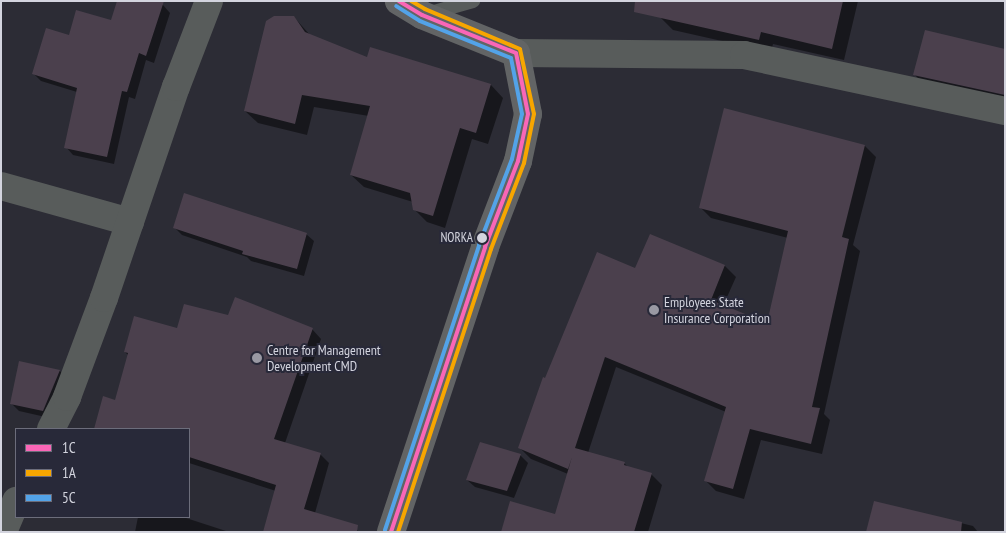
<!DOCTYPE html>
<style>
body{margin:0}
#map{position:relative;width:1006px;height:533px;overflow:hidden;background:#2c2c35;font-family:"PT Sans Narrow",sans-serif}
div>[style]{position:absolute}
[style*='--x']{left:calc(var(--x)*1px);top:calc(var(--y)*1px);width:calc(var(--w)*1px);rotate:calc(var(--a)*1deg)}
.shadow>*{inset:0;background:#0007}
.building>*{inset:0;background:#4b404d}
.service>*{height:14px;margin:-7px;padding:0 7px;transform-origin:7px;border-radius:7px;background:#585c5b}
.minor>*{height:28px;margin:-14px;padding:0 14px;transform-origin:14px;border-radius:14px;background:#585c5b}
.primary>*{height:28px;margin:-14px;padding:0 14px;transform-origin:14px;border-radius:14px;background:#626465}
.bus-1>*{height:4px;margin:-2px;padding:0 2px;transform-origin:2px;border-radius:2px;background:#fa66b7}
.bus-2>*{height:4px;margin:-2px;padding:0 2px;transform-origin:2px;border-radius:2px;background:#f7a600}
.bus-3>*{height:4px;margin:-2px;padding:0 2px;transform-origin:2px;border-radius:2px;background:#53a3e8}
.dots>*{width:14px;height:14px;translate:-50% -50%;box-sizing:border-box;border:2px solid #282939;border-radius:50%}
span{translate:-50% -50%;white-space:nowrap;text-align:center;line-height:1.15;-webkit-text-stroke:4px #282939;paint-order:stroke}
.bus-label{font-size:13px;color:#d3d4de}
.right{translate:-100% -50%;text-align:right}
.poi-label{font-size:14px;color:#d3d4de}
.left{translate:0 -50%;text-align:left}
.frame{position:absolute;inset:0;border:2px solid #d3d4de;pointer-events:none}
.legend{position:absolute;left:15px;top:428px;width:175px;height:90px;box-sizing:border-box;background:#282939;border:1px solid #6c6d7b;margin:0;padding:6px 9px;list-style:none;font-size:15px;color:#d3d4de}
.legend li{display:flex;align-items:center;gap:10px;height:25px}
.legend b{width:25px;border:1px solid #6c6d7b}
</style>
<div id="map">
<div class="shadow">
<i style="clip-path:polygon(151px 1px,163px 5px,170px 13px,154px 63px,146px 60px,135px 99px,129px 97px,114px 164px,73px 155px,66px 147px,77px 92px,41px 81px,34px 74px,70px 37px,112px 22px)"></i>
<i style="clip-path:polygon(663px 1px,858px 1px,844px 60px,773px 44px,771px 52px,673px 30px,660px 17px)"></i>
<i style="clip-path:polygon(294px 17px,310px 35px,368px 59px,371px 48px,491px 85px,503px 98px,488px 144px,472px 139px,445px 228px,427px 222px,414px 209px,413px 202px,364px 187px,351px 175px,369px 116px,314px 107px,307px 135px,258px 123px,245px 111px)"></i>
<i style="clip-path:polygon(1005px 50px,1005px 103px,925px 86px,915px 75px)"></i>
<i style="clip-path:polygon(725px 110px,865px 146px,876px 157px,853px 245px,860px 251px,824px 414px,830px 420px,822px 454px,761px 440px,744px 499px,716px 491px,705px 480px,726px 412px,616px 367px,588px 453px,624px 463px,628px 467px,651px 474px,662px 485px,648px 532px,503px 532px,556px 515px,568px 474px,531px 459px,520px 448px,546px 379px,636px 270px,725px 266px,736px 277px,723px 306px,768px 325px,788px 238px,711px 218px,700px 207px)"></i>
<i style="clip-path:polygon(174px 227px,306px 234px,314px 241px,304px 276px,251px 261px,247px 257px,182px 235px)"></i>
<i style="clip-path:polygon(229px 317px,312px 329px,321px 339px,285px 443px,320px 454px,329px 463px,315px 513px,351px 524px,359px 532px,264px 532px,276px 491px,189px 463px,189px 429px,95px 429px,104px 398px,116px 401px,129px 356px,125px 352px,178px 330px)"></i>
<i style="clip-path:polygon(20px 363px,60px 371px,67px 379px,50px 418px,19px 411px,11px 403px)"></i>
<i style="clip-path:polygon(520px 455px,528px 463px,514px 498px,475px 487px,467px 480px)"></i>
<i style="clip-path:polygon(875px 502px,973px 526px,978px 532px,867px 532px)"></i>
<i style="clip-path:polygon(138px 517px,183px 517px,229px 532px,135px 532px)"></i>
</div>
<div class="building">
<i style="clip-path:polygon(117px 1px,164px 1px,146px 56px,139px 53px,127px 92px,122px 91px,107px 157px,64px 148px,77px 88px,32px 74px,46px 28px,69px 35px,76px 10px,111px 20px)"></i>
<i style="clip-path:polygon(635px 1px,843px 1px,832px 49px,761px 32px,759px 40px,634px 12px)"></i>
<i style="clip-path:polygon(274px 16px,294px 16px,305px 32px,367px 57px,370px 47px,491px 84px,476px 133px,460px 128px,433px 216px,413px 210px,410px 193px,350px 175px,370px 106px,302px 95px,295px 124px,244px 111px,266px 21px)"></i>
<i style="clip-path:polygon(925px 30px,1005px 49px,1005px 95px,913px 75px)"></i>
<i style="clip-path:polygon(724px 108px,865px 145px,842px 237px,849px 239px,812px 407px,820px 408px,811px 444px,750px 429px,733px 489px,704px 481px,726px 407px,605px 357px,575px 448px,625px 462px,624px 465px,652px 473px,634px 532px,501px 532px,510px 501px,555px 514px,572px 457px,568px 469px,518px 448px,543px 377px,545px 378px,597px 252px,635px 268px,650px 234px,725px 265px,711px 300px,767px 323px,788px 231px,699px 208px)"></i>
<i style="clip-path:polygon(184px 193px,307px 233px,297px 269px,242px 254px,243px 251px,173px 228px)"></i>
<i style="clip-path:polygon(235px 297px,313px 328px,274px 439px,321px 453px,304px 509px,358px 525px,357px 532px,263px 532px,276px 485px,189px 457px,189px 429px,94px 429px,103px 396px,115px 400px,128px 353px,124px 352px,134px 316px,177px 328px,184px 304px,228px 315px)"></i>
<i style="clip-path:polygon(19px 361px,60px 370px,43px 411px,10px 404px)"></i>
<i style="clip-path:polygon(480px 442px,521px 454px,507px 491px,466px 480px)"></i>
<i style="clip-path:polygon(874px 501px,962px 522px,961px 532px,866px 532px)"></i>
</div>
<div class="service">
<i style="--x:427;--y:14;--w:48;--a:-15.8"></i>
</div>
<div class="minor">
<i style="--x:516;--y:53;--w:228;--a:0.5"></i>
<i style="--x:744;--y:55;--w:267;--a:12.1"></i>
<i style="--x:1;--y:186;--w:134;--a:15.6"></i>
<i style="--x:51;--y:429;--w:36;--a:-63"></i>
<i style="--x:67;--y:397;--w:106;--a:-69.5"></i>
<i style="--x:104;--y:298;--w:223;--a:-71.2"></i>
<i style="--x:176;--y:87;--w:92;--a:-69"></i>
<i style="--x:3;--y:532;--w:34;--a:-67"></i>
</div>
<div class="primary">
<i style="--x:391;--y:532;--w:300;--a:-71.7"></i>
<i style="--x:485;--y:247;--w:92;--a:-69"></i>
<i style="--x:518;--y:161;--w:48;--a:-78"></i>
<i style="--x:528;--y:114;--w:62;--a:-101.1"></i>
<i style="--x:516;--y:53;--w:101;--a:-158"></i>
<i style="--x:422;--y:15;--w:27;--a:-149"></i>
</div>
<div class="bus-1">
<i style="--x:391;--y:532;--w:300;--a:-71.7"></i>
<i style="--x:485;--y:247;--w:92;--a:-69"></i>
<i style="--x:518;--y:161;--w:48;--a:-78"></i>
<i style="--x:528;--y:114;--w:62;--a:-101.1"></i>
<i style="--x:516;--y:53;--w:101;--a:-158"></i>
<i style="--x:422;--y:15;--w:27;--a:-149"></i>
</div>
<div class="bus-2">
<i style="--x:398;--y:532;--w:298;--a:-71.8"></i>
<i style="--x:491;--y:249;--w:92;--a:-69"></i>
<i style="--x:524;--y:163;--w:50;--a:-78.5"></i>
<i style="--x:534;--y:114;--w:66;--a:-102.2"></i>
<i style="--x:520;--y:49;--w:103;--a:-157.2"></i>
<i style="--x:425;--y:9;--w:16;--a:-150"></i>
</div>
<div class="bus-3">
<i style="--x:385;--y:530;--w:300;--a:-71.7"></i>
<i style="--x:479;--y:245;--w:92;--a:-69"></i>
<i style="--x:512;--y:159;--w:46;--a:-77.5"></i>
<i style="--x:522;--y:114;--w:57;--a:-101.1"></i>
<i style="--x:511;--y:58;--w:98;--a:-157.9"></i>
<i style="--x:420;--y:21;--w:28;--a:-148"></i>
</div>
<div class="dots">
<i style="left:482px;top:238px;background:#d3d4de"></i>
<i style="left:654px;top:310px;background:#9999a3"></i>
<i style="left:257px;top:358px;background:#9999a3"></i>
</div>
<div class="bus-label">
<span class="right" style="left:473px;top:238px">NORKA</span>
</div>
<div class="poi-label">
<span class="left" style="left:664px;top:310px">Employees State<br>Insurance Corporation</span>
<span class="left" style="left:267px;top:358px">Centre for Management<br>Development CMD</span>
</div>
<div class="frame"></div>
<ul class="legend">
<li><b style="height:6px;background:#fa66b7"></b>1C</li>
<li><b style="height:6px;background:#f7a600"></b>1A</li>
<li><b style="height:6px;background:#53a3e8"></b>5C</li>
</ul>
</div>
